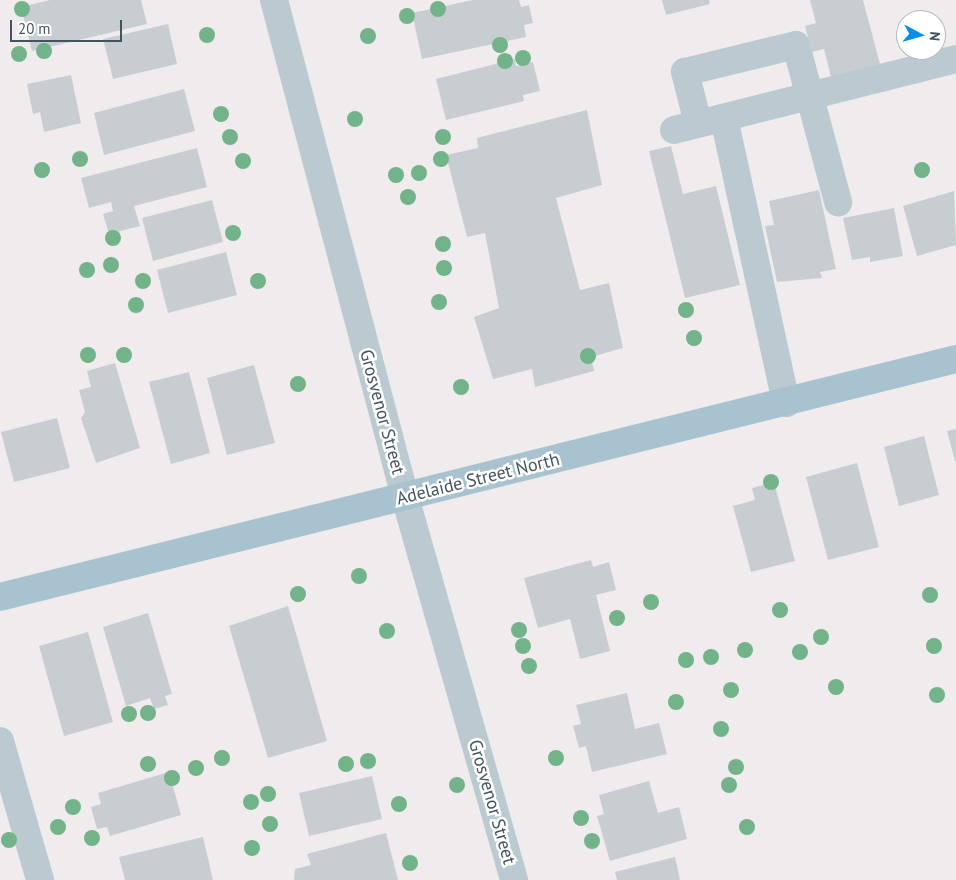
<!DOCTYPE html>
<style>
body{margin:0}
#map{position:relative;width:956px;height:880px;overflow:hidden;background:#f0eced;font-family:"PT Sans",sans-serif}
div>[style]{position:absolute}
[style*='--x']{left:calc(var(--x)*1px);top:calc(var(--y)*1px);width:calc(var(--w)*1px);rotate:calc(var(--a)*1deg)}
.building>*{inset:0;background:#c8cdd2}
.minor>*{height:28px;margin:-14px;padding:0 14px;transform-origin:14px;border-radius:14px;background:#bbcad1}
.major>*{height:28px;margin:-14px;padding:0 14px;transform-origin:14px;border-radius:14px;background:#a9c2cf}
.trees>*{width:16px;height:16px;margin:-8px;border-radius:50%;background:#73b389}
span{translate:-50% -50%;white-space:nowrap;text-align:center;line-height:1.15;-webkit-text-stroke:5px #fff;paint-order:stroke}
.street-label{font-size:18px;color:#43545c}
.north{position:absolute;left:896px;top:10px;width:50px;height:50px;box-sizing:border-box;background:#fff;border:1px solid #b4bbbe;border-radius:50%;rotate:96deg;font-size:14px;font-weight:700;line-height:20px;text-align:center;color:#43545c}
.north::after{content:'';display:block;margin:auto;width:18px;height:22px;background:#068eef;clip-path:polygon(50% 0,100% 100%,50% 72%,0 100%)}
.scale{position:absolute;left:10px;top:20px;width:112px;height:22px;box-sizing:border-box;border:2px solid #43545c;border-top:0;padding-left:6px;font-size:15px;line-height:18px;white-space:nowrap;color:#43545c;-webkit-text-stroke:4px #fff;paint-order:stroke}
</style>
<div id="map">
<div class="building">
<i style="clip-path:polygon(50px 0,141px 0,147px 24px,32px 51px,21px 7px)"></i>
<i style="clip-path:polygon(473px 0,519px 0,521px 7px,529px 5px,533px 23px,524px 25px,526px 37px,422px 59px,412px 13px)"></i>
<i style="clip-path:polygon(662px 0,709px 0,710px 4px,666px 15px)"></i>
<i style="clip-path:polygon(810px 0,863px 0,880px 64px,831px 77px,824px 49px,812px 52px,805px 26px,816px 23px)"></i>
<i style="clip-path:polygon(168px 24px,177px 64px,113px 79px,103px 39px)"></i>
<i style="clip-path:polygon(515px 59px,516px 66px,533px 62px,540px 91px,523px 95px,524px 101px,446px 120px,436px 79px)"></i>
<i style="clip-path:polygon(71px 75px,81px 123px,44px 132px,40px 112px,33px 114px,27px 84px)"></i>
<i style="clip-path:polygon(184px 89px,195px 131px,104px 155px,94px 113px)"></i>
<i style="clip-path:polygon(587px 110px,602px 185px,556px 198px,580px 290px,609px 283px,623px 348px,591px 357px,594px 371px,535px 387px,532px 369px,493px 379px,474px 317px,499px 308px,485px 233px,467px 237px,446px 155px,478px 148px,477px 138px)"></i>
<i style="clip-path:polygon(671px 146px,683px 194px,716px 186px,740px 285px,685px 298px,649px 151px)"></i>
<i style="clip-path:polygon(197px 148px,207px 187px,134px 206px,140px 226px,109px 234px,103px 214px,113px 211px,111px 202px,89px 208px,81px 178px)"></i>
<i style="clip-path:polygon(819px 190px,836px 269px,820px 272px,822px 278px,777px 282px,765px 226px,774px 225px,769px 201px)"></i>
<i style="clip-path:polygon(954px 191px,956px 245px,917px 256px,903px 206px)"></i>
<i style="clip-path:polygon(212px 200px,223px 242px,153px 261px,142px 218px)"></i>
<i style="clip-path:polygon(894px 208px,903px 256px,870px 262px,870px 257px,852px 260px,843px 218px)"></i>
<i style="clip-path:polygon(226px 252px,237px 295px,168px 313px,157px 270px)"></i>
<i style="clip-path:polygon(115px 363px,140px 448px,96px 463px,81px 418px,85px 412px,79px 390px,91px 387px,87px 371px)"></i>
<i style="clip-path:polygon(254px 365px,275px 443px,227px 455px,207px 378px)"></i>
<i style="clip-path:polygon(189px 372px,210px 453px,171px 464px,149px 382px)"></i>
<i style="clip-path:polygon(57px 418px,70px 468px,14px 482px,1px 432px)"></i>
<i style="clip-path:polygon(956px 429px,956px 461px,955px 461px,947px 431px)"></i>
<i style="clip-path:polygon(924px 436px,939px 495px,899px 506px,884px 447px)"></i>
<i style="clip-path:polygon(857px 463px,879px 547px,828px 560px,806px 477px)"></i>
<i style="clip-path:polygon(774px 482px,795px 561px,751px 572px,733px 506px,755px 500px,752px 488px)"></i>
<i style="clip-path:polygon(591px 560px,593px 567px,609px 562px,616px 590px,596px 595px,610px 651px,580px 659px,570px 619px,538px 628px,524px 578px)"></i>
<i style="clip-path:polygon(288px 606px,327px 741px,268px 758px,229px 626px)"></i>
<i style="clip-path:polygon(148px 613px,172px 694px,165px 696px,168px 705px,154px 709px,150px 698px,126px 706px,103px 627px)"></i>
<i style="clip-path:polygon(88px 632px,113px 722px,64px 736px,39px 646px)"></i>
<i style="clip-path:polygon(627px 693px,635px 729px,659px 723px,667px 754px,592px 772px,586px 746px,579px 748px,573px 726px,581px 724px,576px 705px)"></i>
<i style="clip-path:polygon(169px 772px,181px 815px,110px 836px,107px 827px,97px 829px,91px 807px,101px 804px,98px 793px)"></i>
<i style="clip-path:polygon(372px 776px,382px 819px,309px 836px,299px 793px)"></i>
<i style="clip-path:polygon(649px 781px,658px 813px,679px 807px,687px 839px,610px 861px,597px 816px,604px 814px,599px 795px)"></i>
<i style="clip-path:polygon(386px 833px,398px 880px,294px 880px,295px 869px,311px 865px,307px 854px)"></i>
<i style="clip-path:polygon(203px 837px,213px 880px,125px 880px,119px 857px)"></i>
<i style="clip-path:polygon(675px 857px,680px 880px,617px 880px,615px 872px)"></i>
</div>
<div class="minor">
<i style="--x:274;--y:0;--w:514;--a:75.23"></i>
<i style="--x:405;--y:497;--w:398;--a:74.1"></i>
<i style="--x:724;--y:118;--w:292;--a:77.7"></i>
<i style="--x:698;--y:123;--w:53;--a:-104.3"></i>
<i style="--x:685;--y:72;--w:114;--a:-13.7"></i>
<i style="--x:796;--y:45;--w:163;--a:75"></i>
<i style="--x:674;--y:130;--w:291;--a:-14.1"></i>
<i style="--x:0;--y:741;--w:145;--a:73.9"></i>
</div>
<div class="major">
<i style="--x:0;--y:597;--w:985;--a:-13.98"></i>
</div>
<div class="trees">
<i style="left:22px;top:9px"></i>
<i style="left:438px;top:9px"></i>
<i style="left:407px;top:16px"></i>
<i style="left:207px;top:35px"></i>
<i style="left:368px;top:36px"></i>
<i style="left:500px;top:45px"></i>
<i style="left:44px;top:51px"></i>
<i style="left:19px;top:54px"></i>
<i style="left:523px;top:58px"></i>
<i style="left:505px;top:61px"></i>
<i style="left:221px;top:114px"></i>
<i style="left:355px;top:119px"></i>
<i style="left:230px;top:137px"></i>
<i style="left:443px;top:137px"></i>
<i style="left:80px;top:159px"></i>
<i style="left:441px;top:159px"></i>
<i style="left:243px;top:161px"></i>
<i style="left:42px;top:170px"></i>
<i style="left:922px;top:170px"></i>
<i style="left:419px;top:173px"></i>
<i style="left:396px;top:175px"></i>
<i style="left:408px;top:197px"></i>
<i style="left:233px;top:233px"></i>
<i style="left:113px;top:238px"></i>
<i style="left:443px;top:244px"></i>
<i style="left:111px;top:265px"></i>
<i style="left:444px;top:268px"></i>
<i style="left:87px;top:270px"></i>
<i style="left:143px;top:281px"></i>
<i style="left:258px;top:281px"></i>
<i style="left:439px;top:302px"></i>
<i style="left:136px;top:305px"></i>
<i style="left:686px;top:310px"></i>
<i style="left:694px;top:338px"></i>
<i style="left:88px;top:355px"></i>
<i style="left:124px;top:355px"></i>
<i style="left:588px;top:356px"></i>
<i style="left:298px;top:384px"></i>
<i style="left:461px;top:387px"></i>
<i style="left:771px;top:482px"></i>
<i style="left:359px;top:576px"></i>
<i style="left:298px;top:594px"></i>
<i style="left:930px;top:595px"></i>
<i style="left:651px;top:602px"></i>
<i style="left:780px;top:610px"></i>
<i style="left:617px;top:618px"></i>
<i style="left:519px;top:630px"></i>
<i style="left:387px;top:631px"></i>
<i style="left:821px;top:637px"></i>
<i style="left:523px;top:646px"></i>
<i style="left:934px;top:646px"></i>
<i style="left:745px;top:650px"></i>
<i style="left:800px;top:652px"></i>
<i style="left:711px;top:657px"></i>
<i style="left:686px;top:660px"></i>
<i style="left:529px;top:666px"></i>
<i style="left:836px;top:687px"></i>
<i style="left:731px;top:690px"></i>
<i style="left:937px;top:695px"></i>
<i style="left:676px;top:702px"></i>
<i style="left:148px;top:713px"></i>
<i style="left:129px;top:714px"></i>
<i style="left:721px;top:729px"></i>
<i style="left:222px;top:758px"></i>
<i style="left:556px;top:758px"></i>
<i style="left:368px;top:761px"></i>
<i style="left:148px;top:764px"></i>
<i style="left:346px;top:764px"></i>
<i style="left:736px;top:767px"></i>
<i style="left:196px;top:768px"></i>
<i style="left:172px;top:778px"></i>
<i style="left:457px;top:785px"></i>
<i style="left:729px;top:785px"></i>
<i style="left:268px;top:794px"></i>
<i style="left:251px;top:802px"></i>
<i style="left:399px;top:804px"></i>
<i style="left:73px;top:807px"></i>
<i style="left:581px;top:818px"></i>
<i style="left:270px;top:824px"></i>
<i style="left:58px;top:827px"></i>
<i style="left:747px;top:827px"></i>
<i style="left:92px;top:838px"></i>
<i style="left:9px;top:840px"></i>
<i style="left:592px;top:841px"></i>
<i style="left:252px;top:848px"></i>
<i style="left:410px;top:863px"></i>
</div>
<div class="street-label">
<span style="left:382px;top:412px;rotate:75deg">Grosvenor Street</span>
<span style="left:478px;top:479px;rotate:-14deg">Adelaide Street North</span>
<span style="left:492px;top:802px;rotate:74deg">Grosvenor Street</span>
</div>
<div class="north">N</div>
<div class="scale">20 m</div>
</div>
